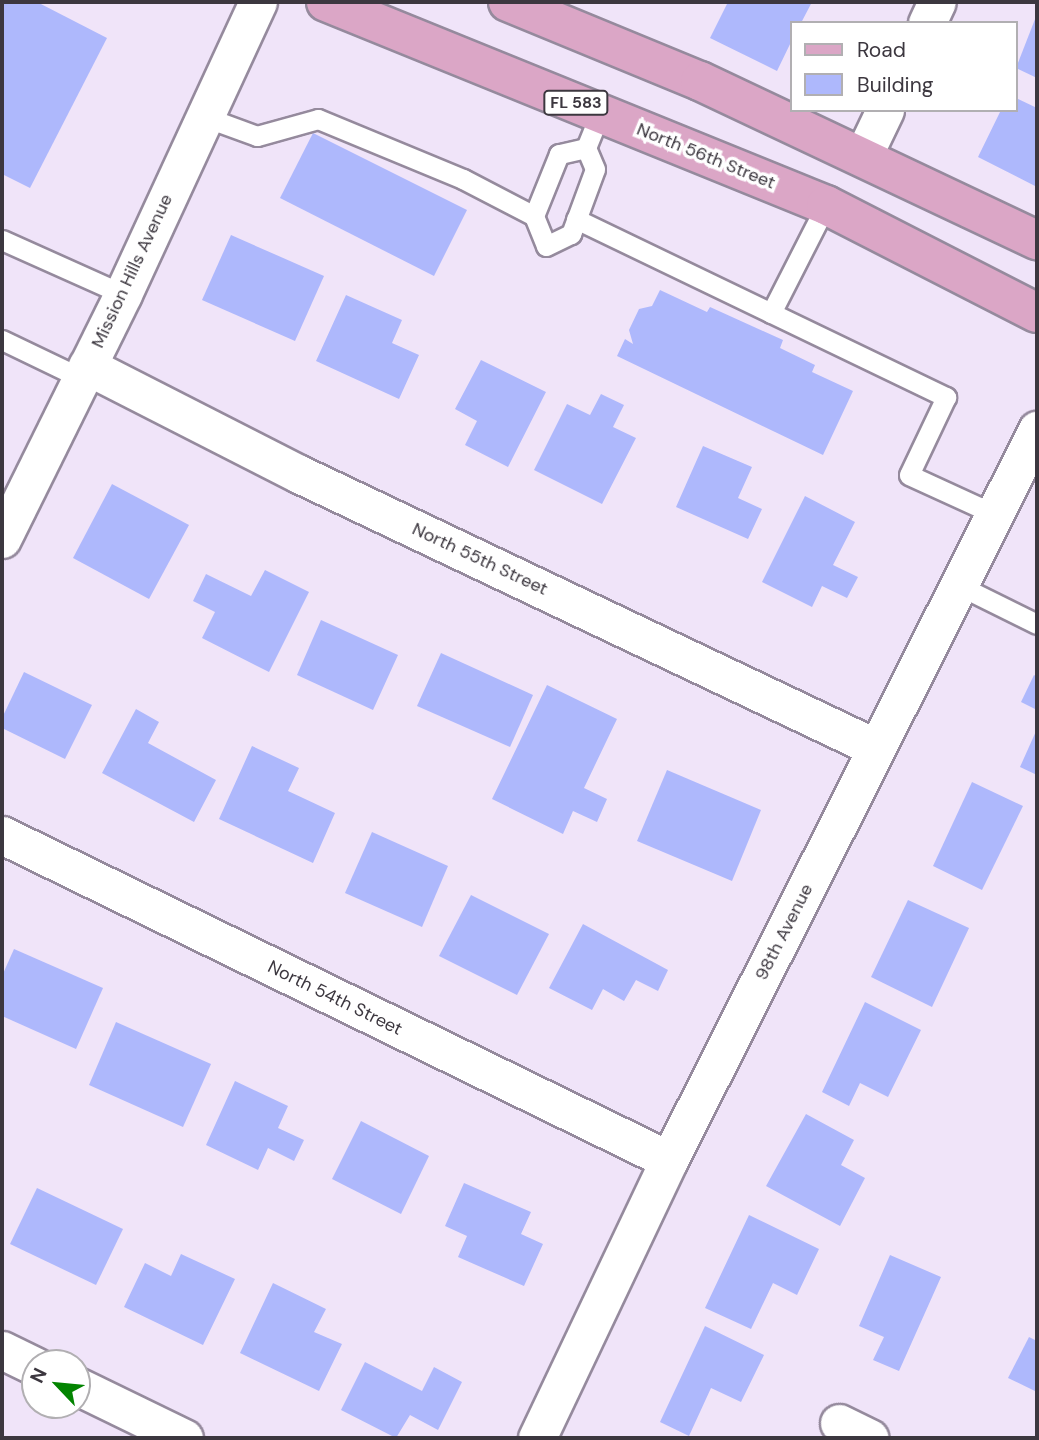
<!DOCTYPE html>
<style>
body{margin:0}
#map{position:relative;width:1039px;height:1440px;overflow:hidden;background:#f0e4f9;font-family:"DM Sans",sans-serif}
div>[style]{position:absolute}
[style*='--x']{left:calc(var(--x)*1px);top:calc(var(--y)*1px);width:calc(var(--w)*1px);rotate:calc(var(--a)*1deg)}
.building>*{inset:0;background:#aeb8fc}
.roads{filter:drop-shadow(2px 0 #958a9d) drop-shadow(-2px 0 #958a9d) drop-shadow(0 2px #958a9d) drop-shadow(0 -2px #958a9d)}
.service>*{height:19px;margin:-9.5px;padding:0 9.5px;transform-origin:9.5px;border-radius:9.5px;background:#fff}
.minor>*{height:37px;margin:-18.5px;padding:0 18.5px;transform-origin:18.5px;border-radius:18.5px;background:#fff}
.primary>*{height:38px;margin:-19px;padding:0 19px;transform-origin:19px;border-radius:19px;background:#dba6c6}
span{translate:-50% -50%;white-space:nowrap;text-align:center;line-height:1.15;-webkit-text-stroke:7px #fff;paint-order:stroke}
.shield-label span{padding:2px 5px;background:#fff;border:2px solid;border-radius:5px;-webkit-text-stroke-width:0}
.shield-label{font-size:16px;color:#3c373f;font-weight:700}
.street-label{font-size:18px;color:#3c373f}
.frame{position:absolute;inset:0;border:4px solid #3c373f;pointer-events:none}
.legend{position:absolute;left:790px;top:21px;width:228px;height:91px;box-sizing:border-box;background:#fff;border:2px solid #b1afb2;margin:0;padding:9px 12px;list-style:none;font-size:21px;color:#3c373f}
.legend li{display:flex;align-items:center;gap:14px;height:35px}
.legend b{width:35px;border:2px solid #b1afb2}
.north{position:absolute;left:21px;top:1349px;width:70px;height:70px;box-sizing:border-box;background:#fff;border:2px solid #b1afb2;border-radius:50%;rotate:296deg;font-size:19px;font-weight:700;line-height:28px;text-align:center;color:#3c373f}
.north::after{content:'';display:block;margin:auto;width:24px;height:32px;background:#038401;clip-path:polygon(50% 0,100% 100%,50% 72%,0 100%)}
</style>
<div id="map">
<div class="building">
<i style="clip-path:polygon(2px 2px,37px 2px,107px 38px,30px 188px,2px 174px)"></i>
<i style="clip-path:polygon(728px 2px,812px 2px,801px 23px,792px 23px,792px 40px,777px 71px,710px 38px)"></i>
<i style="clip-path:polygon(1037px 14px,1037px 78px,1016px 68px)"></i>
<i style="clip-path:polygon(1016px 98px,1037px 108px,1037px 187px,978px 157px,1001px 110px,1016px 110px)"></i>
<i style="clip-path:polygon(313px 133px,467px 210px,434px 276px,280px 198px)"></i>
<i style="clip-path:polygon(231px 235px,324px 276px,295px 341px,202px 300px)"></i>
<i style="clip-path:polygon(660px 290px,707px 312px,710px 307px,783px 340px,780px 348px,815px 365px,812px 372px,853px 391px,823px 455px,617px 356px,625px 339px,633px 344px,629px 330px,639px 309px,652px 306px)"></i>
<i style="clip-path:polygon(346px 295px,402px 320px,392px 343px,419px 355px,399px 399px,316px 361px)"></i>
<i style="clip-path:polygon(481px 360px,546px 392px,508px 467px,465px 445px,477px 421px,455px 409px)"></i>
<i style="clip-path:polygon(601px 394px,624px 405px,613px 427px,636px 438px,602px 504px,534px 470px,567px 404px,590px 415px)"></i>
<i style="clip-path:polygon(703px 446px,752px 467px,738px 498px,762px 509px,748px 539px,676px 507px)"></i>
<i style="clip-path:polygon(112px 484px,189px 525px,149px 599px,73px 558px)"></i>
<i style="clip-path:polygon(805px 496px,855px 522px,833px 565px,858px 577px,847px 598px,822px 586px,812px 607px,762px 582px)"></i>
<i style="clip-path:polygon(265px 570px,309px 592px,269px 672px,202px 638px,215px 612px,193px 601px,206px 574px,251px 596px)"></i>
<i style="clip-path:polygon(321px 620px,398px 655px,373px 710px,297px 675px)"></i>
<i style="clip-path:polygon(441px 653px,533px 695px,510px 747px,417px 706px)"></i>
<i style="clip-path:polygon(24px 672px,92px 705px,65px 759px,2px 728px,2px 718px)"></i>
<i style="clip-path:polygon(1034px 675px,1037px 677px,1037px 710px,1021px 702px)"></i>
<i style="clip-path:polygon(547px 685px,617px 719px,584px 788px,607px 799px,597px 822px,573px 811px,563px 834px,492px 799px)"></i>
<i style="clip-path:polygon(136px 709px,159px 722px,148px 743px,216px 780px,194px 822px,102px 773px)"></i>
<i style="clip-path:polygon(1037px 729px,1037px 775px,1020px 767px)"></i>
<i style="clip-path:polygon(252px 746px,299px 768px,288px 791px,335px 813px,313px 863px,219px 819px)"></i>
<i style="clip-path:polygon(667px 770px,761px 810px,732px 881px,637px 841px)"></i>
<i style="clip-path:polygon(972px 782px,1023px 806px,982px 890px,933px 866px)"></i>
<i style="clip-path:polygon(372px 832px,448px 866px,422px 927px,345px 893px)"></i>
<i style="clip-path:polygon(471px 895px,549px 934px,517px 995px,439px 956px)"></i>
<i style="clip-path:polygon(908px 900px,969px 928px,932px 1007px,871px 977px)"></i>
<i style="clip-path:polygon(583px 924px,668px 970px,658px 991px,636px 980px,624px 1001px,603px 989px,592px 1010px,549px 988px)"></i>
<i style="clip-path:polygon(14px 949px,103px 988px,76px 1049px,2px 1016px,2px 976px)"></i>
<i style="clip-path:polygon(865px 1002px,921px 1030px,888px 1097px,860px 1083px,849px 1106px,822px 1092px)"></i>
<i style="clip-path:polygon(116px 1022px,211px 1064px,183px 1127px,89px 1085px)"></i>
<i style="clip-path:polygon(235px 1081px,288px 1106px,278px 1128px,304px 1140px,294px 1161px,268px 1148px,258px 1170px,206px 1145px)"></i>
<i style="clip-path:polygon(806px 1114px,854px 1140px,841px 1165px,865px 1178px,840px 1226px,766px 1186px)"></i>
<i style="clip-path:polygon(361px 1121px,429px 1156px,401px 1214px,332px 1179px)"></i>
<i style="clip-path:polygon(464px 1183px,531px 1212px,521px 1234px,543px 1244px,524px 1286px,458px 1257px,467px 1236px,445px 1226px)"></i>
<i style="clip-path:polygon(37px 1188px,123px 1229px,96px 1285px,10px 1244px)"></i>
<i style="clip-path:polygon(749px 1215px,819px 1249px,797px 1295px,773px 1283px,751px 1329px,705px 1308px)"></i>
<i style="clip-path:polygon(181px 1254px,235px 1279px,203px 1345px,124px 1307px,145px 1263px,171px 1276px)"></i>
<i style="clip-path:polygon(890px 1255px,941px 1277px,899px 1371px,873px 1360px,884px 1337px,859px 1326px)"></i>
<i style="clip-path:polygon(273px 1283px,326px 1309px,314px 1332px,342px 1344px,319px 1391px,240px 1353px)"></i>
<i style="clip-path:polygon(705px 1326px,764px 1355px,741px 1402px,711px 1388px,689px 1436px,660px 1422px)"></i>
<i style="clip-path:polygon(1029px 1337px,1037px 1341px,1037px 1392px,1008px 1378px)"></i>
<i style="clip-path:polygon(365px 1362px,422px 1391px,434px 1367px,462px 1382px,438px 1430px,410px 1415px,396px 1438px,341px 1410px)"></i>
</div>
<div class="roads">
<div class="service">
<i style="--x:205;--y:117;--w:55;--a:20.1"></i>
<i style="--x:257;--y:136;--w:63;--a:-15.6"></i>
<i style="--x:318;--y:119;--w:157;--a:22.5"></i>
<i style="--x:463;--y:179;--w:80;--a:27.5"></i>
<i style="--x:586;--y:148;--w:28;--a:167"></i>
<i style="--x:559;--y:154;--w:67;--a:112"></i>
<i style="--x:534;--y:216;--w:32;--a:68"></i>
<i style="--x:546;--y:246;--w:28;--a:-26"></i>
<i style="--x:571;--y:234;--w:69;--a:-69.7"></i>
<i style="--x:595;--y:169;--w:23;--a:-113"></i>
<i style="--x:586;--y:148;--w:38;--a:-68"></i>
<i style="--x:576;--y:219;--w:411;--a:25.7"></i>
<i style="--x:946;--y:397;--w:86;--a:115.4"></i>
<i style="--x:909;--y:475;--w:94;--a:24.6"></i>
<i style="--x:2;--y:240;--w:133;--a:24.1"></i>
<i style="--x:771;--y:313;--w:121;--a:-63"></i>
<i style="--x:2;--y:340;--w:88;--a:25.7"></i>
<i style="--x:958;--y:585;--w:88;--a:26.3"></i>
</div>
<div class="minor">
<i style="--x:927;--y:23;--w:23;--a:-65"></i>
<i style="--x:863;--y:156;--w:51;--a:-64.4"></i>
<i style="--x:87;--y:366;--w:238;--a:27"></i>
<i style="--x:299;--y:474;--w:639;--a:25.4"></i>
<i style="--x:2;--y:539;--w:273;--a:-63.7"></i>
<i style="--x:123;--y:294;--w:322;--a:-65.2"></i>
<i style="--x:2;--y:835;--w:742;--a:25.98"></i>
<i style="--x:2;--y:1350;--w:37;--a:26"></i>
<i style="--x:77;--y:1386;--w:119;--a:25.9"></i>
<i style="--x:839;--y:1423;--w:34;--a:26"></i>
<i style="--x:537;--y:1438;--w:308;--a:-64.6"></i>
<i style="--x:669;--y:1160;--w:818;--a:-63.25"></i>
</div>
<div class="primary">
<i style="--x:326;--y:2;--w:540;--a:22.1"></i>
<i style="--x:826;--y:205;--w:237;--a:27.1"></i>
<i style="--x:508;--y:2;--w:208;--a:22.4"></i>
<i style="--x:700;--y:81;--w:373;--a:25.3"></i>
</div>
</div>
<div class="shield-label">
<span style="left:576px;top:103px">FL 583</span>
</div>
<div class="street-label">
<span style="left:706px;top:156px;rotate:22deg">North 56th Street</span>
<span style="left:132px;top:271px;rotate:-65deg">Mission Hills Avenue</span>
<span style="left:480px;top:559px;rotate:25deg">North 55th Street</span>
<span style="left:784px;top:932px;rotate:-63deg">98th Avenue</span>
<span style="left:335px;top:998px;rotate:26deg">North 54th Street</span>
</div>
<div class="frame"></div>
<ul class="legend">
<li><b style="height:9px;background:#dba6c6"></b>Road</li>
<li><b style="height:19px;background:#aeb8fc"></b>Building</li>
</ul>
<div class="north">N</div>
</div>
